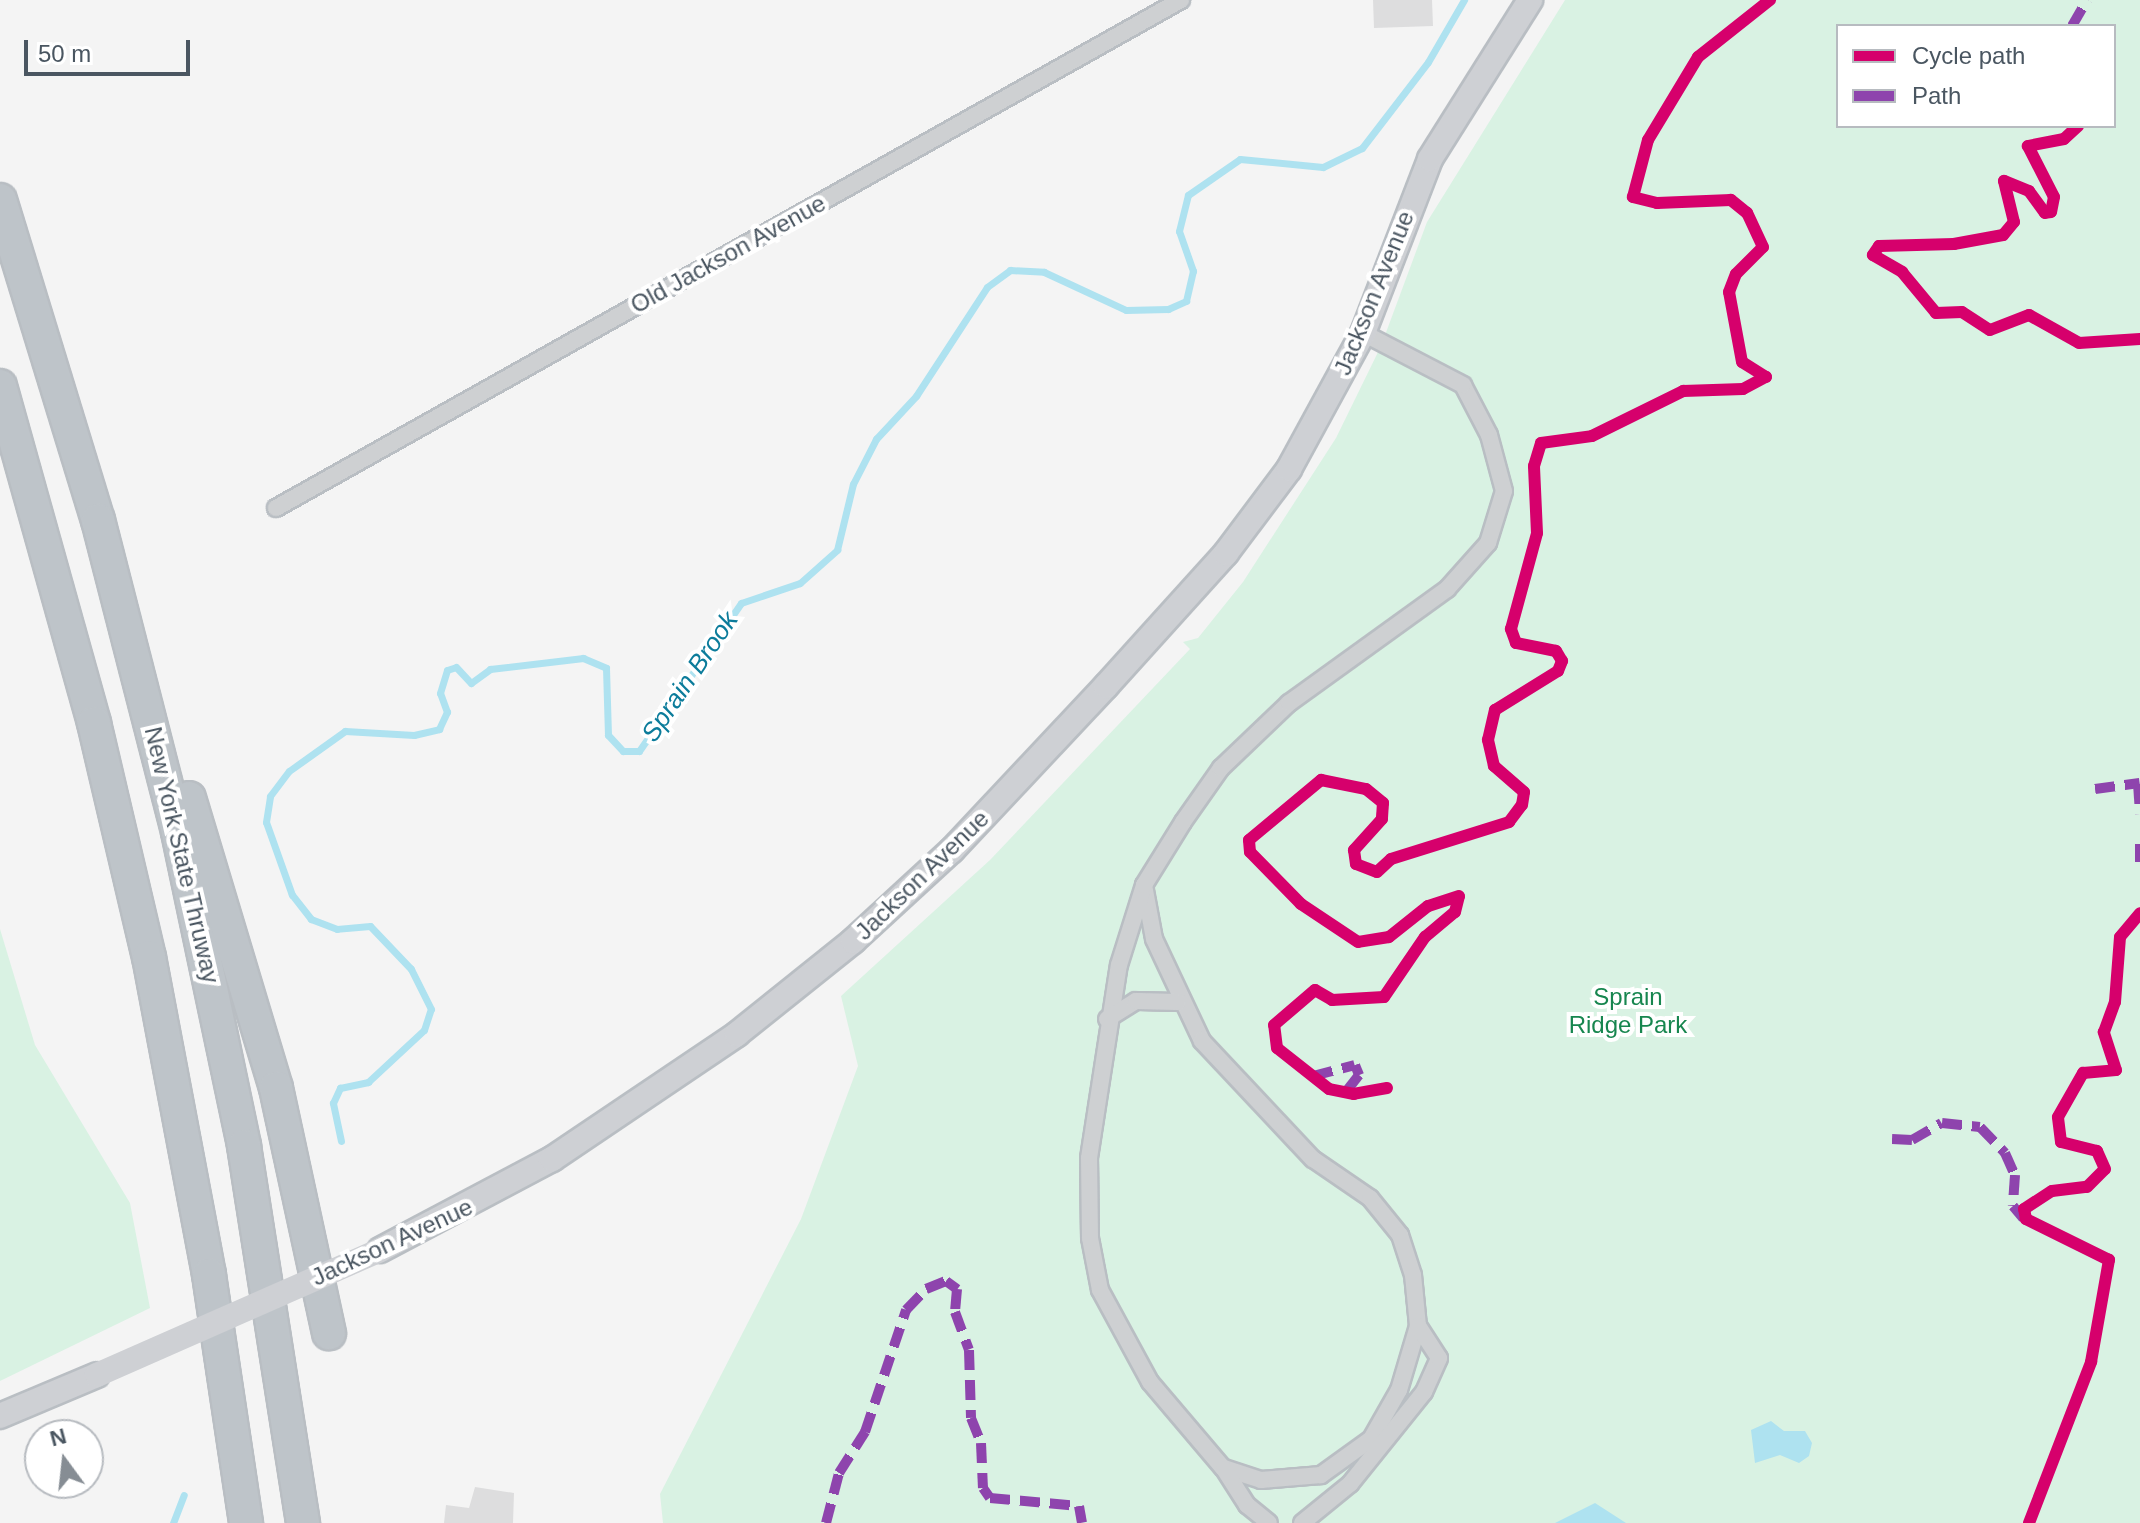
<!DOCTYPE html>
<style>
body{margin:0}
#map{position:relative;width:2140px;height:1523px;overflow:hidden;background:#f4f4f4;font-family:Arial,sans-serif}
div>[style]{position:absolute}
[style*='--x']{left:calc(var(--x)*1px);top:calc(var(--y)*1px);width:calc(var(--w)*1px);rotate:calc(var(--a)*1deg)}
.green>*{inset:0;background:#d9f2e3}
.water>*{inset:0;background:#aee2f0}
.stream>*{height:7px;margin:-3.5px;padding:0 3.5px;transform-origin:3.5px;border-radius:3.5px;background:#aee2f0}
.building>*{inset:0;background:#ddddde}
.roads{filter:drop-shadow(2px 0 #b9bec3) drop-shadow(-2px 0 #b9bec3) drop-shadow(0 2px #b9bec3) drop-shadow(0 -2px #b9bec3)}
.street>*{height:16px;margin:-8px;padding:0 8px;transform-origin:8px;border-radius:8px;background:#ced0d2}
.secondary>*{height:24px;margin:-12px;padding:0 12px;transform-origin:12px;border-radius:12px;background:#ced0d4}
.highway>*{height:32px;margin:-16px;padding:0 16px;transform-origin:16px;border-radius:16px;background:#bec4c9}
.secondary-bridge>*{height:24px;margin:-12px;padding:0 12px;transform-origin:12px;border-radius:12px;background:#ced0d4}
.quiet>*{height:10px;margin-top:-5px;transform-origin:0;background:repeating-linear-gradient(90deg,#8e44ad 0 20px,transparent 0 30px)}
.cycleway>*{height:12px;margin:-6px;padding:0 6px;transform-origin:6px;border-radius:6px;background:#d6006c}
span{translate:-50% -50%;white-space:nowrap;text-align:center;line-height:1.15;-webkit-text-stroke:8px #fff;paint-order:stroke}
.street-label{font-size:24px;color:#4a5661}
.park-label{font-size:24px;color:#17864f}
.water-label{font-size:26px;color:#0c7c9b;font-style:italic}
.legend{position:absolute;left:1836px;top:24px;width:280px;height:104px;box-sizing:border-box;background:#fff;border:2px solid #b7bbc0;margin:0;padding:10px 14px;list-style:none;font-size:24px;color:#4a5661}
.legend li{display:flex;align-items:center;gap:16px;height:40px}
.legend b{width:40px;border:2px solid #b7bbc0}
.north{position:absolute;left:24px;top:1419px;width:80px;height:80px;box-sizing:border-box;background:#fff;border:2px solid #b7bbc0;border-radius:50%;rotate:345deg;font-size:22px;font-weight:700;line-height:32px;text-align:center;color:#4a5661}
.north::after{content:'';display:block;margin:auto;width:28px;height:36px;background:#868d94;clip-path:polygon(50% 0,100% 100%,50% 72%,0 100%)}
.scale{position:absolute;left:24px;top:40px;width:166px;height:36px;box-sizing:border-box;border:4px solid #4a5661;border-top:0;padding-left:10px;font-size:24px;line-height:28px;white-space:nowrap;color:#4a5661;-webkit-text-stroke:6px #fff;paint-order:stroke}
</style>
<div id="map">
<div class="green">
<i style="clip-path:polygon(evenodd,1565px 0,2140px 0,2140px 1523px,663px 1523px,660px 1494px,801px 1219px,858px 1066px,841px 996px,990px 860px,1190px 649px,1183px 642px,1198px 638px,1243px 582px,1336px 438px,1381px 346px,1427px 222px,1565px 0,1838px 26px,2114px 26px,2114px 126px,1838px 126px,1838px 26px)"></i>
<i style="clip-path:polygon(0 929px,35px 1045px,130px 1203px,150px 1308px,0 1381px)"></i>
</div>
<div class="water">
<i style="clip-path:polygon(1771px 1421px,1784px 1431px,1805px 1431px,1812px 1443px,1809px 1456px,1799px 1463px,1780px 1455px,1755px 1463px,1751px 1430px)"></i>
<i style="clip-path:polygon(1595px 1503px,1626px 1523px,1555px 1523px)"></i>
</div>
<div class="stream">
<i style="--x:341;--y:1141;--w:39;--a:-102"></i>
<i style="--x:333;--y:1103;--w:17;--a:-65"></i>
<i style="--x:340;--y:1088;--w:29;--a:-12"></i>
<i style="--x:368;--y:1082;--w:76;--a:-42.9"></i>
<i style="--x:424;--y:1030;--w:22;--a:-72"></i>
<i style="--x:431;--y:1009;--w:45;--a:-116.6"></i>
<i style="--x:411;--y:969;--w:59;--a:-133.6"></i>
<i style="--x:370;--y:926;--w:33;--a:175"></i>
<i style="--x:337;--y:929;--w:28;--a:-159"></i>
<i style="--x:311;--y:919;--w:31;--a:-128"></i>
<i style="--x:292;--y:895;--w:77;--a:-109.6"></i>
<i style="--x:266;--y:822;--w:26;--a:-81"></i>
<i style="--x:270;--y:796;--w:31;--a:-53"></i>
<i style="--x:289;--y:771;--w:69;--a:-35.5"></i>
<i style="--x:345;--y:731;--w:69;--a:3.3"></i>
<i style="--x:414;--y:735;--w:26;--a:-13"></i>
<i style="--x:439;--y:729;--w:19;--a:-65"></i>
<i style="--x:447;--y:712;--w:20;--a:-110"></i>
<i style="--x:440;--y:693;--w:24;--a:-73"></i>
<i style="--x:447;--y:670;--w:9;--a:-18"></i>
<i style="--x:456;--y:667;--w:22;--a:47"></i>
<i style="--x:471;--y:683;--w:24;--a:-36"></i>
<i style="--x:490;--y:669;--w:94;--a:-6.7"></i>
<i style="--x:583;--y:658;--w:25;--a:23"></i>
<i style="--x:606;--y:668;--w:67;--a:88.3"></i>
<i style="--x:608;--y:735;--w:22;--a:47"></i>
<i style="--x:623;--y:751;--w:16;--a:0"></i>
<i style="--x:639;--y:751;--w:180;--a:-55.4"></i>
<i style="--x:741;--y:603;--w:62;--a:-18.7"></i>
<i style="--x:800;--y:583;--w:50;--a:-41.7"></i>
<i style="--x:837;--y:550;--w:68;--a:-76.4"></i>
<i style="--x:853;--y:484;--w:51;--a:-62.9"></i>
<i style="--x:876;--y:439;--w:59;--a:-47.1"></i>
<i style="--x:916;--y:396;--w:130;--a:-56.9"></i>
<i style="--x:987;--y:287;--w:29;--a:-36"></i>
<i style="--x:1010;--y:270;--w:34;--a:3"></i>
<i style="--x:1044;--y:272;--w:90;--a:24.9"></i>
<i style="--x:1126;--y:310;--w:42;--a:-1.4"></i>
<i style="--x:1168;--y:309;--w:20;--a:-24"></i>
<i style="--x:1186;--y:301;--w:31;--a:-77"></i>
<i style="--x:1193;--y:271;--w:42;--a:-109.3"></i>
<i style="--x:1179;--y:231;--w:37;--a:-76"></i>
<i style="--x:1188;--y:195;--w:63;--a:-34.7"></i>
<i style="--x:1240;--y:159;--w:83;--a:5.5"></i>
<i style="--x:1323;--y:167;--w:43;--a:-26"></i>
<i style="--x:1362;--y:148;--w:108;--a:-52.5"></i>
<i style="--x:1428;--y:62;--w:72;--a:-59.9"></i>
<i style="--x:173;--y:1523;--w:30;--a:-69"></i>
</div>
<div class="building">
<i style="clip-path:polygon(1373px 0,1432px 0,1433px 26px,1374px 28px)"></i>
<i style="clip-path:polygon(475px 1487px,514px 1493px,513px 1523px,444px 1523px,446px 1505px,469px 1508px)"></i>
</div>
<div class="roads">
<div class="street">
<i style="--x:276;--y:508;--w:1038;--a:-29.31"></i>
<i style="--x:1144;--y:885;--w:55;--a:79.5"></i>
<i style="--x:1154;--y:939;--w:113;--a:64.8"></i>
<i style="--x:1202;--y:1041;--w:162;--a:46.8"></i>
<i style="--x:1313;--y:1159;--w:69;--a:34.4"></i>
<i style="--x:1370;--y:1198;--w:48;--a:51"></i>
<i style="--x:1400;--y:1235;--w:42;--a:72"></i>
<i style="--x:1413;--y:1275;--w:51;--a:84.4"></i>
<i style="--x:1418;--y:1326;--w:67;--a:106.5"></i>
<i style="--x:1399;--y:1390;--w:56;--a:119.7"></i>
<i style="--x:1371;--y:1439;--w:62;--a:144.2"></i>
<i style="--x:1321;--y:1475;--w:60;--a:175.2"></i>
<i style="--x:1261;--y:1480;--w:40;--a:-162"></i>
<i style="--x:1223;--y:1468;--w:113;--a:-130.3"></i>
<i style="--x:1150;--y:1382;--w:105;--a:-118.5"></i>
<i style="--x:1100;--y:1290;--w:53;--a:-100.9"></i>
<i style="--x:1090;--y:1238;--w:80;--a:-90.7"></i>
<i style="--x:1089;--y:1158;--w:195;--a:-81.2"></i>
<i style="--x:1119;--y:965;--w:84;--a:-72.6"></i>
<i style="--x:1144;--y:885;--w:74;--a:-58.2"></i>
<i style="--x:1183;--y:822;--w:66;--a:-54.9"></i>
<i style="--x:1221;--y:768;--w:94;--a:-43.7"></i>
<i style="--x:1289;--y:703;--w:195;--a:-35.8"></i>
<i style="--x:1447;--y:589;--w:62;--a:-48.3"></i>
<i style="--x:1488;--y:543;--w:54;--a:-72.9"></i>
<i style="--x:1504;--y:491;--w:58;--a:-105"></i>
<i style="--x:1489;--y:435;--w:56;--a:-117.5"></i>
<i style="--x:1463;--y:385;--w:113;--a:-152.5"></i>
<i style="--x:1107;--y:1019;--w:34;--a:-32"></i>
<i style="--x:1136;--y:1001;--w:42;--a:1.4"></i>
<i style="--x:1224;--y:1469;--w:43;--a:57.4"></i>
<i style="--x:1247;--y:1505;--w:28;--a:39"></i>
<i style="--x:1302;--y:1523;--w:62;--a:-39.1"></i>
<i style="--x:1350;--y:1484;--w:118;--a:-51.2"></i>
<i style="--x:1424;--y:1392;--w:37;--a:-66"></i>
<i style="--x:1439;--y:1358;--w:38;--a:-123"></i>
</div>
<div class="secondary">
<i style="--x:380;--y:1250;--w:195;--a:-27.9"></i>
<i style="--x:552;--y:1159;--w:223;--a:-34"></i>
<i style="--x:737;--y:1034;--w:149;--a:-38.7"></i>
<i style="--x:853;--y:941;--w:134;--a:-42.6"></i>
<i style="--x:952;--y:850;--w:225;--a:-46.8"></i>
<i style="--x:1106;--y:686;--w:179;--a:-47.9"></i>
<i style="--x:1226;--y:553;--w:105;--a:-53.1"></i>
<i style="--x:1289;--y:469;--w:155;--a:-61.4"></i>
<i style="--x:1363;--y:333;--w:186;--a:-68.9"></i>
<i style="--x:1430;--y:159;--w:188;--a:-57.8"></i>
<i style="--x:0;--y:1416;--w:105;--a:-22.9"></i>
</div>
<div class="highway">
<i style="--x:0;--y:200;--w:335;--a:73"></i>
<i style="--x:98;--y:520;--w:322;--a:75.6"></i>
<i style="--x:178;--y:832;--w:321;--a:78.1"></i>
<i style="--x:244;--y:1146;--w:382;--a:81.1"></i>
<i style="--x:0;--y:386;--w:350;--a:74.4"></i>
<i style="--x:94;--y:723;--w:240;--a:76.8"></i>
<i style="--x:149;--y:957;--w:324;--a:79.3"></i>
<i style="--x:209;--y:1275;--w:251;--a:81.5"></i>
<i style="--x:189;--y:798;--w:303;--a:73.3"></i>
<i style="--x:276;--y:1088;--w:251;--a:77.8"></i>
</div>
</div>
<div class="secondary-bridge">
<i style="--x:97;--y:1375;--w:309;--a:-23.8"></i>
</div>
<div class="quiet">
<i style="--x:2072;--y:26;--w:30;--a:-60"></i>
<i style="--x:2138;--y:784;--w:30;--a:86"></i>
<i style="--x:2095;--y:789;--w:45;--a:-7.6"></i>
<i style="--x:2140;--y:844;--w:18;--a:90"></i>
<i style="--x:1313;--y:1076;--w:43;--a:-14.7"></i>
<i style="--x:1355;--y:1065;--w:11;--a:68"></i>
<i style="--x:1359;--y:1075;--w:23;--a:128"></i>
<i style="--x:1892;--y:1139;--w:20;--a:3"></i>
<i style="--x:1912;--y:1140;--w:34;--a:-30"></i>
<i style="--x:1942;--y:1123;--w:38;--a:6"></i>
<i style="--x:1980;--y:1127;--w:36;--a:46"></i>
<i style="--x:2005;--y:1153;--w:24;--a:66"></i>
<i style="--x:2015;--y:1175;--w:31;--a:94"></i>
<i style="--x:2013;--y:1206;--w:16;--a:50"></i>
<i style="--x:826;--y:1523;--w:52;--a:-75.4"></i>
<i style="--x:839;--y:1473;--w:49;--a:-57.6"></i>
<i style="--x:865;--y:1432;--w:129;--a:-71.4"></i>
<i style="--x:906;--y:1310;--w:29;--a:-46"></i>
<i style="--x:926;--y:1289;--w:22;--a:-22"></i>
<i style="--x:946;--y:1281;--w:14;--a:36"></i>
<i style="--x:957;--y:1289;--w:23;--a:95"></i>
<i style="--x:955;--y:1312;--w:40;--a:69.8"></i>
<i style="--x:969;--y:1350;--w:68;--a:88.3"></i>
<i style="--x:971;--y:1418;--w:27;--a:68"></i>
<i style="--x:981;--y:1443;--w:45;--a:87.5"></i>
<i style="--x:983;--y:1488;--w:12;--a:55"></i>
<i style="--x:990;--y:1498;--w:89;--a:5.1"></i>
<i style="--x:1079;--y:1506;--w:17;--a:80"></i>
</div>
<div class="cycleway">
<i style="--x:2078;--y:126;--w:19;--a:137"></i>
<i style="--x:2064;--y:139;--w:37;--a:169"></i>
<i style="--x:2028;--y:146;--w:57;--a:63"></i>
<i style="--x:2054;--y:197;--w:15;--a:101"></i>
<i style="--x:2051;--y:212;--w:6;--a:171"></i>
<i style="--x:2045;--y:213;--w:27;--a:-126"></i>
<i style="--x:2029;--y:191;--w:27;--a:-158"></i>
<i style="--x:2004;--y:181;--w:42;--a:76.3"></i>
<i style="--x:2014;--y:222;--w:17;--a:130"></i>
<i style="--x:2003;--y:235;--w:50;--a:169.6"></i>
<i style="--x:1954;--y:244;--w:75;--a:178.5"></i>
<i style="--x:1879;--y:246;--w:11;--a:124"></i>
<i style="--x:1873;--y:255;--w:34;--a:30"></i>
<i style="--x:1902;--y:272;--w:53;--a:50.3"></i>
<i style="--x:1936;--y:313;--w:26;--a:-2"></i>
<i style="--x:1962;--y:312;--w:33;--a:33"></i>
<i style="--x:1990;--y:330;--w:42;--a:-21"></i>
<i style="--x:2029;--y:315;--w:57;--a:29.2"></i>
<i style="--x:2079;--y:343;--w:61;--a:-3.8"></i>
<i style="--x:1387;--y:1088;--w:34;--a:170"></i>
<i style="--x:1354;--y:1094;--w:25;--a:-169"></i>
<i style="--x:1329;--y:1089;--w:66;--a:-141.7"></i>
<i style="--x:1277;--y:1048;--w:23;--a:-97"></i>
<i style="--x:1274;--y:1025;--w:54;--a:-40.5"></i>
<i style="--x:1315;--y:990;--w:20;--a:30"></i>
<i style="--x:1332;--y:1000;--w:52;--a:-3.3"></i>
<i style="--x:1384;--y:997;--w:73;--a:-55.7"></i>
<i style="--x:1425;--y:937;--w:39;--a:-40"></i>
<i style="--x:1455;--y:912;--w:16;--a:-76"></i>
<i style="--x:1459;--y:896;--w:33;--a:162"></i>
<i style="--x:1428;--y:906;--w:50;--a:141.5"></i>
<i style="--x:1389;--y:937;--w:31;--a:171"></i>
<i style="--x:1358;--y:942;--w:69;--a:-146.3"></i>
<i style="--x:1301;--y:904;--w:73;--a:-134.4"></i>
<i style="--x:1250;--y:852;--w:12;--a:-95"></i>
<i style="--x:1249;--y:840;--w:94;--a:-39.8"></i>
<i style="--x:1321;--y:780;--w:46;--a:11.3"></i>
<i style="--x:1366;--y:789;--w:22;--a:39"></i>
<i style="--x:1383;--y:803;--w:16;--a:94"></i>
<i style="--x:1382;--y:819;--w:42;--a:132.1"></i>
<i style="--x:1354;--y:850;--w:14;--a:82"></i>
<i style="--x:1356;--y:864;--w:22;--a:21"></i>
<i style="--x:1377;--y:872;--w:19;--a:-43"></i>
<i style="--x:1391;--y:859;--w:124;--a:-17.4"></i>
<i style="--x:1509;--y:822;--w:21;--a:-53"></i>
<i style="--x:1522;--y:805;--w:13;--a:-81"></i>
<i style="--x:1524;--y:792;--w:40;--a:-139"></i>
<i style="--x:1494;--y:766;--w:27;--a:-103"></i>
<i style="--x:1488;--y:740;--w:31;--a:-77"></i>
<i style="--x:1495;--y:710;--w:74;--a:-31.8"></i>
<i style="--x:1558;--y:671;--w:11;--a:-68"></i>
<i style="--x:1562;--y:661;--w:12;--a:-121"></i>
<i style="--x:1556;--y:651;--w:41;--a:-168.7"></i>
<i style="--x:1516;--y:643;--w:15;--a:-110"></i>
<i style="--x:1511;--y:629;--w:99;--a:-74.8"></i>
<i style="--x:1537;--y:533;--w:67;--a:-92.6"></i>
<i style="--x:1534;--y:466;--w:24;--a:-73"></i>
<i style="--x:1541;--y:443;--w:51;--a:-7.8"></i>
<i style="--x:1592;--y:436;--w:102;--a:-26.3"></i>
<i style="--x:1683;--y:391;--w:60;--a:-1.9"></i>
<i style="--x:1743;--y:389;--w:26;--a:-28"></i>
<i style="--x:1766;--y:377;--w:28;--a:-148"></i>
<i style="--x:1742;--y:362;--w:71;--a:-100.5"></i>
<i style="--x:1729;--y:292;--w:19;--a:-69"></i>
<i style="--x:1736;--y:274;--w:38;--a:-45"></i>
<i style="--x:1763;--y:247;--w:38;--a:-115"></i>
<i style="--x:1747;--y:213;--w:21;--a:-141"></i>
<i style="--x:1731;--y:200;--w:74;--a:177.7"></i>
<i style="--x:1657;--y:203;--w:25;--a:-166"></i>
<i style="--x:1633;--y:197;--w:59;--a:-75.3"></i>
<i style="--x:1648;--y:140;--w:97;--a:-58.9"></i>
<i style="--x:1698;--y:57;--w:92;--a:-38.4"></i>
<i style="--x:2029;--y:1523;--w:173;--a:-68.9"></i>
<i style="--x:2091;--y:1362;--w:104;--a:-80"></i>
<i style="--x:2109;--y:1260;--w:93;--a:-153.7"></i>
<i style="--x:2026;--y:1219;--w:10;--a:-101"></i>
<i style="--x:2024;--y:1209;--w:33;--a:-33"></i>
<i style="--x:2052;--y:1191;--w:35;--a:-7"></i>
<i style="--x:2087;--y:1187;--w:25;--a:-45"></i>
<i style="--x:2105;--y:1169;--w:20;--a:-114"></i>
<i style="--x:2097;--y:1151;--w:37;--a:-166"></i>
<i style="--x:2061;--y:1142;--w:25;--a:-97"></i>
<i style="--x:2058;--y:1117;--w:51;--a:-60.4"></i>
<i style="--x:2083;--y:1073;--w:33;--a:-5"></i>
<i style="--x:2116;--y:1070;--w:40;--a:-108"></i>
<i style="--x:2104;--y:1032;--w:32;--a:-70"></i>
<i style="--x:2115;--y:1002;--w:65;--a:-85.6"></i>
<i style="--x:2120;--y:937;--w:31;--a:-50"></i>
</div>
<div class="street-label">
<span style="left:728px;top:254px;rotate:-29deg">Old Jackson Avenue</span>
<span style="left:1374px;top:293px;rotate:-68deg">Jackson Avenue</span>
<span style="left:182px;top:855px;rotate:77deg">New York State Thruway</span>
<span style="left:922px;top:875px;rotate:-44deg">Jackson Avenue</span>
<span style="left:392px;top:1242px;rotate:-25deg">Jackson Avenue</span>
</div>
<div class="park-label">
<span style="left:1628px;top:1011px">Sprain<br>Ridge Park</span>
</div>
<div class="water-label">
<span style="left:690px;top:677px;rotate:-56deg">Sprain Brook</span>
</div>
<ul class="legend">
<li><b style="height:10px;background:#d6006c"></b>Cycle path</li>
<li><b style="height:10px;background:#8e44ad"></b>Path</li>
</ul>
<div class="north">N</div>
<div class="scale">50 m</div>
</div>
